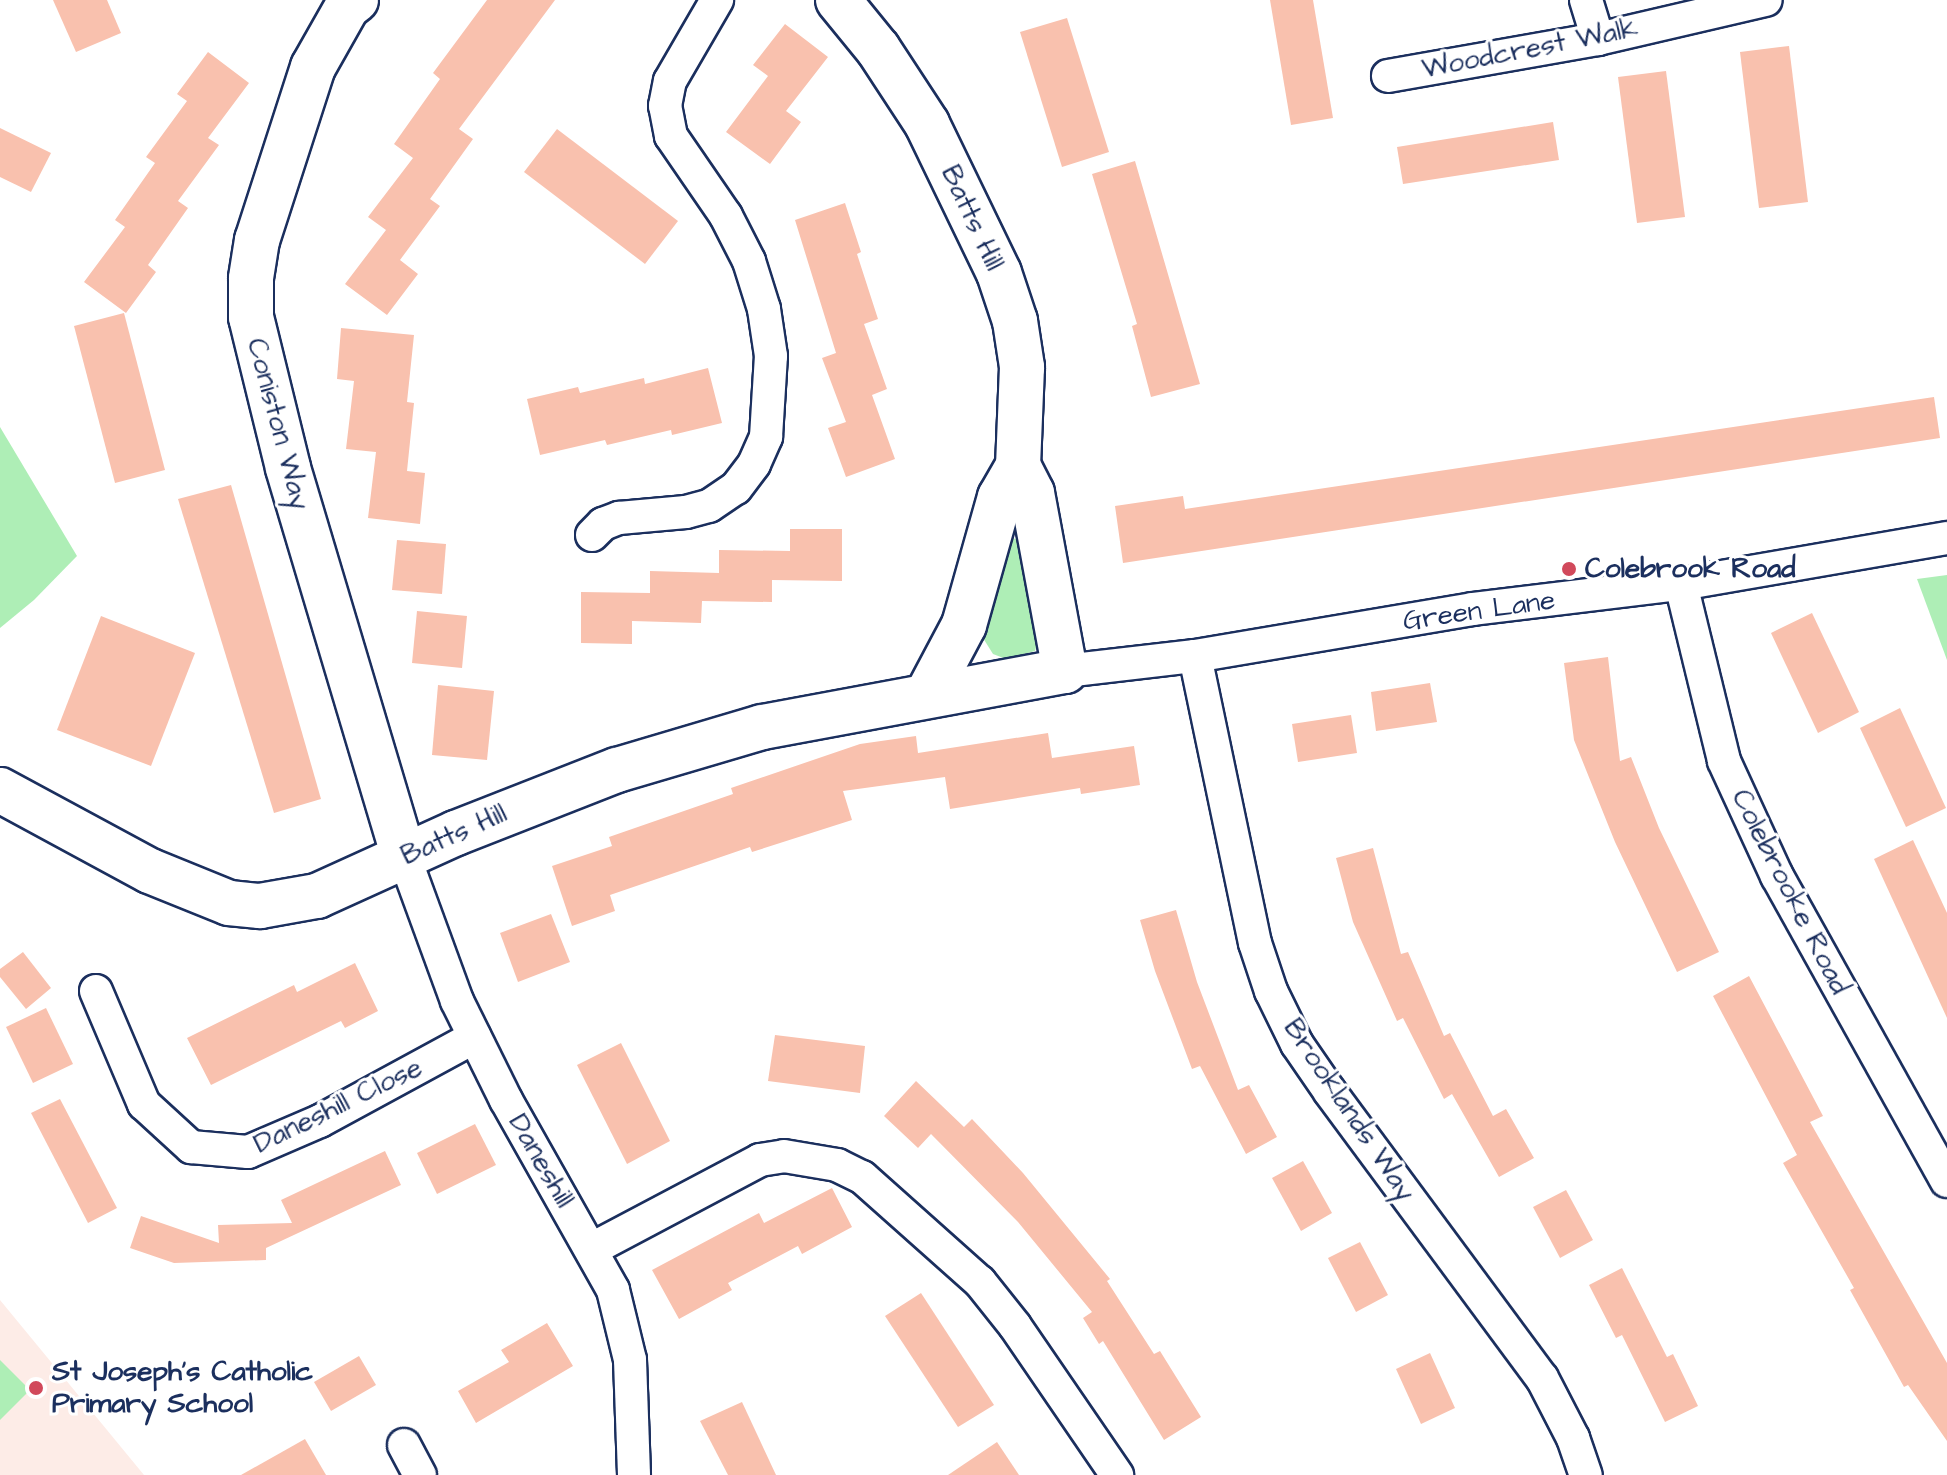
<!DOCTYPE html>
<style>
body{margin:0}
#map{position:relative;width:1947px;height:1475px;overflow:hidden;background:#fff;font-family:"Architects Daughter",sans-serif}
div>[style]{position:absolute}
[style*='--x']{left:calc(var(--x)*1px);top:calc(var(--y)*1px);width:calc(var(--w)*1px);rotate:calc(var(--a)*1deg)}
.built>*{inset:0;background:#fdece7}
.green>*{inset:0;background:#aeeeb6}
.building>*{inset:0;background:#f9c1ae}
.roads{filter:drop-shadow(2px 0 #1b2f5e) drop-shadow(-2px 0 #1b2f5e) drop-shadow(0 2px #1b2f5e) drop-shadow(0 -2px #1b2f5e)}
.street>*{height:32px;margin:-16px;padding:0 16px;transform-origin:16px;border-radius:16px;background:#fff}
.secondary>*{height:44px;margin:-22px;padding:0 22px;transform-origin:22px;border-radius:22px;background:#fff}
.dots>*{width:22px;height:22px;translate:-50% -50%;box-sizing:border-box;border:4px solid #fff;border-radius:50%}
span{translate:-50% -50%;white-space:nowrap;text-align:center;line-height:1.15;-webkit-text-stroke:6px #fff;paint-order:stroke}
.street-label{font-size:28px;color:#1b2f5e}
.poi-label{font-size:28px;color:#1b2f5e;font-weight:700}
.left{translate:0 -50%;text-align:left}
</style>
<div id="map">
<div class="built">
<i style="clip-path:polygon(0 1300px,144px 1475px,0 1475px)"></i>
</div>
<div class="green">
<i style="clip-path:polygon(0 427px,77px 556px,34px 600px,0 628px)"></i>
<i style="clip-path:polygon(1023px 538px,1039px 636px,1035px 651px,1006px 659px,993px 654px,983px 638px,984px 622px,1010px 539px)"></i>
<i style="clip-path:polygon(1947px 575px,1947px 660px,1917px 579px)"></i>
<i style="clip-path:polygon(0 1360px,30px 1390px,0 1420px)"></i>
</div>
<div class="building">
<i style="clip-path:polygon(53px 0,107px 0,121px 33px,76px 52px)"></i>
<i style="clip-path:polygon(487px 0,555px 0,459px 129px,473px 139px,430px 199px,440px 206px,400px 260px,418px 274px,387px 315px,345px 284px,386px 230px,368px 217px,413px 158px,394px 144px,440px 79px,433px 73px)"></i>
<i style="clip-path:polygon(1270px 0,1313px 0,1333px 118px,1291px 125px)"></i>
<i style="clip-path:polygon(1067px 18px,1109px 152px,1062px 167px,1020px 32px)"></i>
<i style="clip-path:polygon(785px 24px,828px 57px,786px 111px,801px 122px,770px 164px,726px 132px,768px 76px,753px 65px)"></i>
<i style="clip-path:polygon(1789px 46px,1808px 202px,1759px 208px,1740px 52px)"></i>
<i style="clip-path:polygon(208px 52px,249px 83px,208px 138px,219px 145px,178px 201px,188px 208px,148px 265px,156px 272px,126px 313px,84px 282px,125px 227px,115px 220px,155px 163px,146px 157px,187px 101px,177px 94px)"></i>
<i style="clip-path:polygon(1666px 71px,1685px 217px,1637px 223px,1618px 77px)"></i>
<i style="clip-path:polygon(1553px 122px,1559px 160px,1403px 184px,1397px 147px)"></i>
<i style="clip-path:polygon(0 128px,51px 153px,31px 192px,0 177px)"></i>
<i style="clip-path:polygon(557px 129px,678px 221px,645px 264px,524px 172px)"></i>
<i style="clip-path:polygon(1135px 161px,1200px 384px,1151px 397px,1132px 326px,1137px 324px,1092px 174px)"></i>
<i style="clip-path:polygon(845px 203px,861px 252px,857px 254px,878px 319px,864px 324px,887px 389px,872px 395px,895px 459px,846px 477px,828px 428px,846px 422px,822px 358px,836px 353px,795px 220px)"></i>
<i style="clip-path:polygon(124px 313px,165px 470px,115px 483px,74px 326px)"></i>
<i style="clip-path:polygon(341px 328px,414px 335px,407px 402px,414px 403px,407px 471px,425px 473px,420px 524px,368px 518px,376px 452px,346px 449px,354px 381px,337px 379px)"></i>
<i style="clip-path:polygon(708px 368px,722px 423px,672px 435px,671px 430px,607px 445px,605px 440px,540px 455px,527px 399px,578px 387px,580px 393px,644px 378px,645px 384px)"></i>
<i style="clip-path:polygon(1934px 397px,1940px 438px,1123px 563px,1115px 506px,1183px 496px,1185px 509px)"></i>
<i style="clip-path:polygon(231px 485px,321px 799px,274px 813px,178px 499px)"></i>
<i style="clip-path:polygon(790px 529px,842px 529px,842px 581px,772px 580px,772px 602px,702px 601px,701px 623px,632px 621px,632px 644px,581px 643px,581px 592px,650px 593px,650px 571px,719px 573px,719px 550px,790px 551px)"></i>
<i style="clip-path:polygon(397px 540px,446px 544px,442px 594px,392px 590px)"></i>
<i style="clip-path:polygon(417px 611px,467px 616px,462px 668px,412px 663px)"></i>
<i style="clip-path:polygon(1812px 613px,1859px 712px,1818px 733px,1771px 633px)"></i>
<i style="clip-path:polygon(101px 616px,195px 653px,151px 766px,57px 730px)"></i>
<i style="clip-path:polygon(1608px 657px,1620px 761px,1631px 757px,1659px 828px,1719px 952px,1677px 972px,1615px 842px,1574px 740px,1564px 663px)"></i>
<i style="clip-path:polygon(1430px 683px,1437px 722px,1376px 731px,1371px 692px)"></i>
<i style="clip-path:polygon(438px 685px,494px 691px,487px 760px,432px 755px)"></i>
<i style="clip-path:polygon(1900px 708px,1946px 808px,1906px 827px,1860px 728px)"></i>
<i style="clip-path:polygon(1351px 715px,1357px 753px,1298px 762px,1292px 724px)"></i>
<i style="clip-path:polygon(1048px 733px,1052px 758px,1134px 746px,1140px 785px,1081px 794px,1080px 788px,950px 809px,945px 777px,843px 791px,852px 820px,752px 852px,750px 847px,610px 895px,615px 911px,572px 926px,552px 866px,612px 846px,609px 837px,733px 794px,731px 788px,860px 744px,916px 736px,918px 753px)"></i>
<i style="clip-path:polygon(1913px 840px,1947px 913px,1947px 1018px,1874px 859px)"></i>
<i style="clip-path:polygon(1373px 848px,1401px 954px,1408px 952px,1444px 1036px,1450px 1033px,1493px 1116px,1506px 1109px,1534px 1158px,1499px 1177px,1452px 1094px,1444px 1099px,1403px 1018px,1397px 1021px,1353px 922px,1336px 858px)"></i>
<i style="clip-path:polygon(1176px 910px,1197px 982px,1238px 1090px,1249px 1085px,1277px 1137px,1246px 1154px,1200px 1066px,1192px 1069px,1155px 971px,1140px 920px)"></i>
<i style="clip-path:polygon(551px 914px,570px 962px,518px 982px,500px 933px)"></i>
<i style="clip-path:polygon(23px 952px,51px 988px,26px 1009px,0 977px,0 969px)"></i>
<i style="clip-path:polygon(355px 963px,378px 1011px,345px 1028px,341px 1021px,211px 1085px,187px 1038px,294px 985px,297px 992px)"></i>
<i style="clip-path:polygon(1749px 976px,1823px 1116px,1810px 1122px,1947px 1363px,1947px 1441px,1908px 1385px,1904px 1387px,1850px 1290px,1854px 1288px,1783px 1163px,1797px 1155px,1713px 996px)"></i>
<i style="clip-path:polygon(46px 1008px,73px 1064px,33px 1083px,6px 1027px)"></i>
<i style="clip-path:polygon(775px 1035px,865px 1046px,860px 1093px,768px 1081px)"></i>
<i style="clip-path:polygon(621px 1043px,670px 1141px,627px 1164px,577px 1065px)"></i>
<i style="clip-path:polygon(916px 1081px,964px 1127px,972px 1119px,1023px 1173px,1110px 1279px,1107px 1281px,1154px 1354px,1160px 1351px,1201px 1417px,1164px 1440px,1103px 1341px,1099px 1344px,1083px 1318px,1092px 1312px,1018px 1222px,931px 1134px,918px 1148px,884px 1116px)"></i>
<i style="clip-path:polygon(60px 1099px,117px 1208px,88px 1223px,31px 1113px)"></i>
<i style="clip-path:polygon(475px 1124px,496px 1165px,437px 1194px,417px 1153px)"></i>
<i style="clip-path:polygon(385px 1151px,401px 1185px,266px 1248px,266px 1260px,174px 1263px,130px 1248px,141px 1216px,219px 1243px,218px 1225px,292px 1223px,281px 1200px)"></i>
<i style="clip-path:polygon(1303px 1161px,1332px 1213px,1301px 1231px,1272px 1178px)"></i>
<i style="clip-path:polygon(832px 1188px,852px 1227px,802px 1254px,798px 1246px,728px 1283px,732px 1290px,679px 1319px,652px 1270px,759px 1213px,764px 1223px)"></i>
<i style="clip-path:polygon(1566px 1190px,1593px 1240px,1560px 1258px,1533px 1207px)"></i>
<i style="clip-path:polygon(1360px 1242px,1388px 1295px,1356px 1312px,1328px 1258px)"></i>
<i style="clip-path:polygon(1622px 1268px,1667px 1357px,1673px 1354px,1698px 1406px,1665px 1422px,1622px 1335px,1616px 1338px,1589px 1285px)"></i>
<i style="clip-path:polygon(921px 1293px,994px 1405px,958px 1427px,885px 1316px)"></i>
<i style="clip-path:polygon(547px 1323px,573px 1366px,476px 1423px,458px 1391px,509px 1362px,501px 1350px)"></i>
<i style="clip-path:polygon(1430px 1353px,1455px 1408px,1421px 1424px,1396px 1369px)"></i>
<i style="clip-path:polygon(359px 1356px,376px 1385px,331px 1411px,314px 1382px)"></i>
<i style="clip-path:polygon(742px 1402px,776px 1475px,728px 1475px,700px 1421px)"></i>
<i style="clip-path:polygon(305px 1439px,326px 1475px,241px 1475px)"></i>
<i style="clip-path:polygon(997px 1442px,1019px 1475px,948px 1475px)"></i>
</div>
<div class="roads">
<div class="street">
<i style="--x:1586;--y:0;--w:41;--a:72.9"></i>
<i style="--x:1388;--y:76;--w:213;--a:-10"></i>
<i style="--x:1598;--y:39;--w:172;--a:-13.1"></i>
<i style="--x:592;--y:535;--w:16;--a:-45"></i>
<i style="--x:603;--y:524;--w:17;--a:-21"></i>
<i style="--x:619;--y:518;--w:67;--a:-5.1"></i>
<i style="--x:686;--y:512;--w:24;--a:-15"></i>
<i style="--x:709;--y:506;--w:32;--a:-34"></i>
<i style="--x:736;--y:488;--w:30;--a:-53"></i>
<i style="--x:754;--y:464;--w:30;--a:-66"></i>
<i style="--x:766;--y:437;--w:81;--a:-86.5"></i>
<i style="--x:771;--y:356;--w:48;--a:-98.5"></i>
<i style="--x:764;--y:309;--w:50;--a:-107.4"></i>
<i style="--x:749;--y:261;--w:51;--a:-117.1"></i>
<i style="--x:726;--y:216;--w:97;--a:-124.5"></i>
<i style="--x:671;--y:136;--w:31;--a:-101"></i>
<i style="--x:665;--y:106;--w:25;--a:-79"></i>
<i style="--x:670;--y:81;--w:94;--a:-59.9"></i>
<i style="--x:1681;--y:584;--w:182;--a:76.3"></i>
<i style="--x:1724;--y:761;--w:127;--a:65.3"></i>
<i style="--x:1777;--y:876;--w:349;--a:60.9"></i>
<i style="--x:1195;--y:656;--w:293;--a:78.2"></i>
<i style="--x:1255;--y:943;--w:51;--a:71.6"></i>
<i style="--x:1271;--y:991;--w:59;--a:63.9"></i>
<i style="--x:1297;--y:1044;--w:58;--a:55.5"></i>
<i style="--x:1330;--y:1092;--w:356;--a:53.5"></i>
<i style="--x:1542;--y:1378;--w:68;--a:62.7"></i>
<i style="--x:1573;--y:1438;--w:39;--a:71"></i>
<i style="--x:1065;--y:671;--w:131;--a:-6.6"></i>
<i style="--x:1195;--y:656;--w:282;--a:-9.6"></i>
<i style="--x:1473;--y:609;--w:209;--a:-6.9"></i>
<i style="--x:1681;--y:584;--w:270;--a:-9.8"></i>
<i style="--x:404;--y:856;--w:154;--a:69.9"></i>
<i style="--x:457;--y:1001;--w:110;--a:63.7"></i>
<i style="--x:506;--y:1100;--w:218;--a:60.6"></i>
<i style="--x:613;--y:1290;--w:72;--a:76.3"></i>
<i style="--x:630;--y:1360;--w:115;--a:88"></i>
<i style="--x:96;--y:991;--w:123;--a:67"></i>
<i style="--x:144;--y:1104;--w:64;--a:42.5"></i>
<i style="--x:191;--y:1147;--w:57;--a:5"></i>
<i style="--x:248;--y:1152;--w:78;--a:-23.3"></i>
<i style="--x:320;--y:1121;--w:176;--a:-28.5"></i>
<i style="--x:592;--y:1249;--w:190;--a:-27.9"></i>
<i style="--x:760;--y:1160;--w:24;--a:-9"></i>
<i style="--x:784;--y:1156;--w:54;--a:9.6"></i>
<i style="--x:837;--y:1165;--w:28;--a:26"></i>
<i style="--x:862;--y:1177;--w:158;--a:41.7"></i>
<i style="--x:980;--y:1282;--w:56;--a:51.5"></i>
<i style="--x:1015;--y:1326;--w:181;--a:55.6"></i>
<i style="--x:404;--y:1445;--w:34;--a:62"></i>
</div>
<div class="secondary">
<i style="--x:356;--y:0;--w:11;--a:142"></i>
<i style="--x:347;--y:7;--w:69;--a:119.5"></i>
<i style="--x:313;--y:67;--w:182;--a:107.9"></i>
<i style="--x:257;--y:240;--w:39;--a:99"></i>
<i style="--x:251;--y:279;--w:38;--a:90"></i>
<i style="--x:251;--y:317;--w:155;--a:76.2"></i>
<i style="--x:288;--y:468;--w:405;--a:73.4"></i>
<i style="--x:838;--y:0;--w:63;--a:50.8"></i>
<i style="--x:878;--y:49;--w:90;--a:56.8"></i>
<i style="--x:927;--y:124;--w:165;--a:64.2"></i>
<i style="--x:999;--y:273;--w:51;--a:71.6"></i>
<i style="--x:1015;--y:321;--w:47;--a:81.3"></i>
<i style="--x:1022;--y:367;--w:99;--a:92.3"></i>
<i style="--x:1018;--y:466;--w:36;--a:120"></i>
<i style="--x:1000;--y:497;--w:133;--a:105.7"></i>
<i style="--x:964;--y:625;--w:79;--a:117.9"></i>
<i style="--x:0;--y:790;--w:170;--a:28.4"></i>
<i style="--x:150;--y:871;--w:85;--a:22.1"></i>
<i style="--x:229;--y:903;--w:31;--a:6"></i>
<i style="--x:260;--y:906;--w:58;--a:-10"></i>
<i style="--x:317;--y:896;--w:153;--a:-24.4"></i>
<i style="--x:456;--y:833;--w:173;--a:-21.4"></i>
<i style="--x:617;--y:770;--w:151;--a:-16.5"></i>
<i style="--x:762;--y:727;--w:308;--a:-10.5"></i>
<i style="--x:1065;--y:671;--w:181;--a:-100.5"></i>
<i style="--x:1032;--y:493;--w:30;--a:-117"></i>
</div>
</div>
<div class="dots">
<i style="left:1569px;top:569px;background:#d1495b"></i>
<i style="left:36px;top:1388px;background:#d1495b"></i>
</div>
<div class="street-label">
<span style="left:1530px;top:49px;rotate:-11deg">Woodcrest Walk</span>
<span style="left:972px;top:218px;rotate:65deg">Batts Hill</span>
<span style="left:278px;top:424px;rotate:75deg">Coniston Way</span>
<span style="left:1479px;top:611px;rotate:-8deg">Green Lane</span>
<span style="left:454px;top:835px;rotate:-24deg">Batts Hill</span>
<span style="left:1790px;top:892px;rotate:63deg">Colebrooke Road</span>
<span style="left:338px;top:1106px;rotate:-26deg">Daneshill Close</span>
<span style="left:1349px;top:1110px;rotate:56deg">Brooklands Way</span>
<span style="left:541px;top:1161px;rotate:60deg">Daneshill</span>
</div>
<div class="poi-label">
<span class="left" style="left:1585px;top:569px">Colebrook Road</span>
<span class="left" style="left:52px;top:1388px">St Joseph's Catholic<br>Primary School</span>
</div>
</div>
